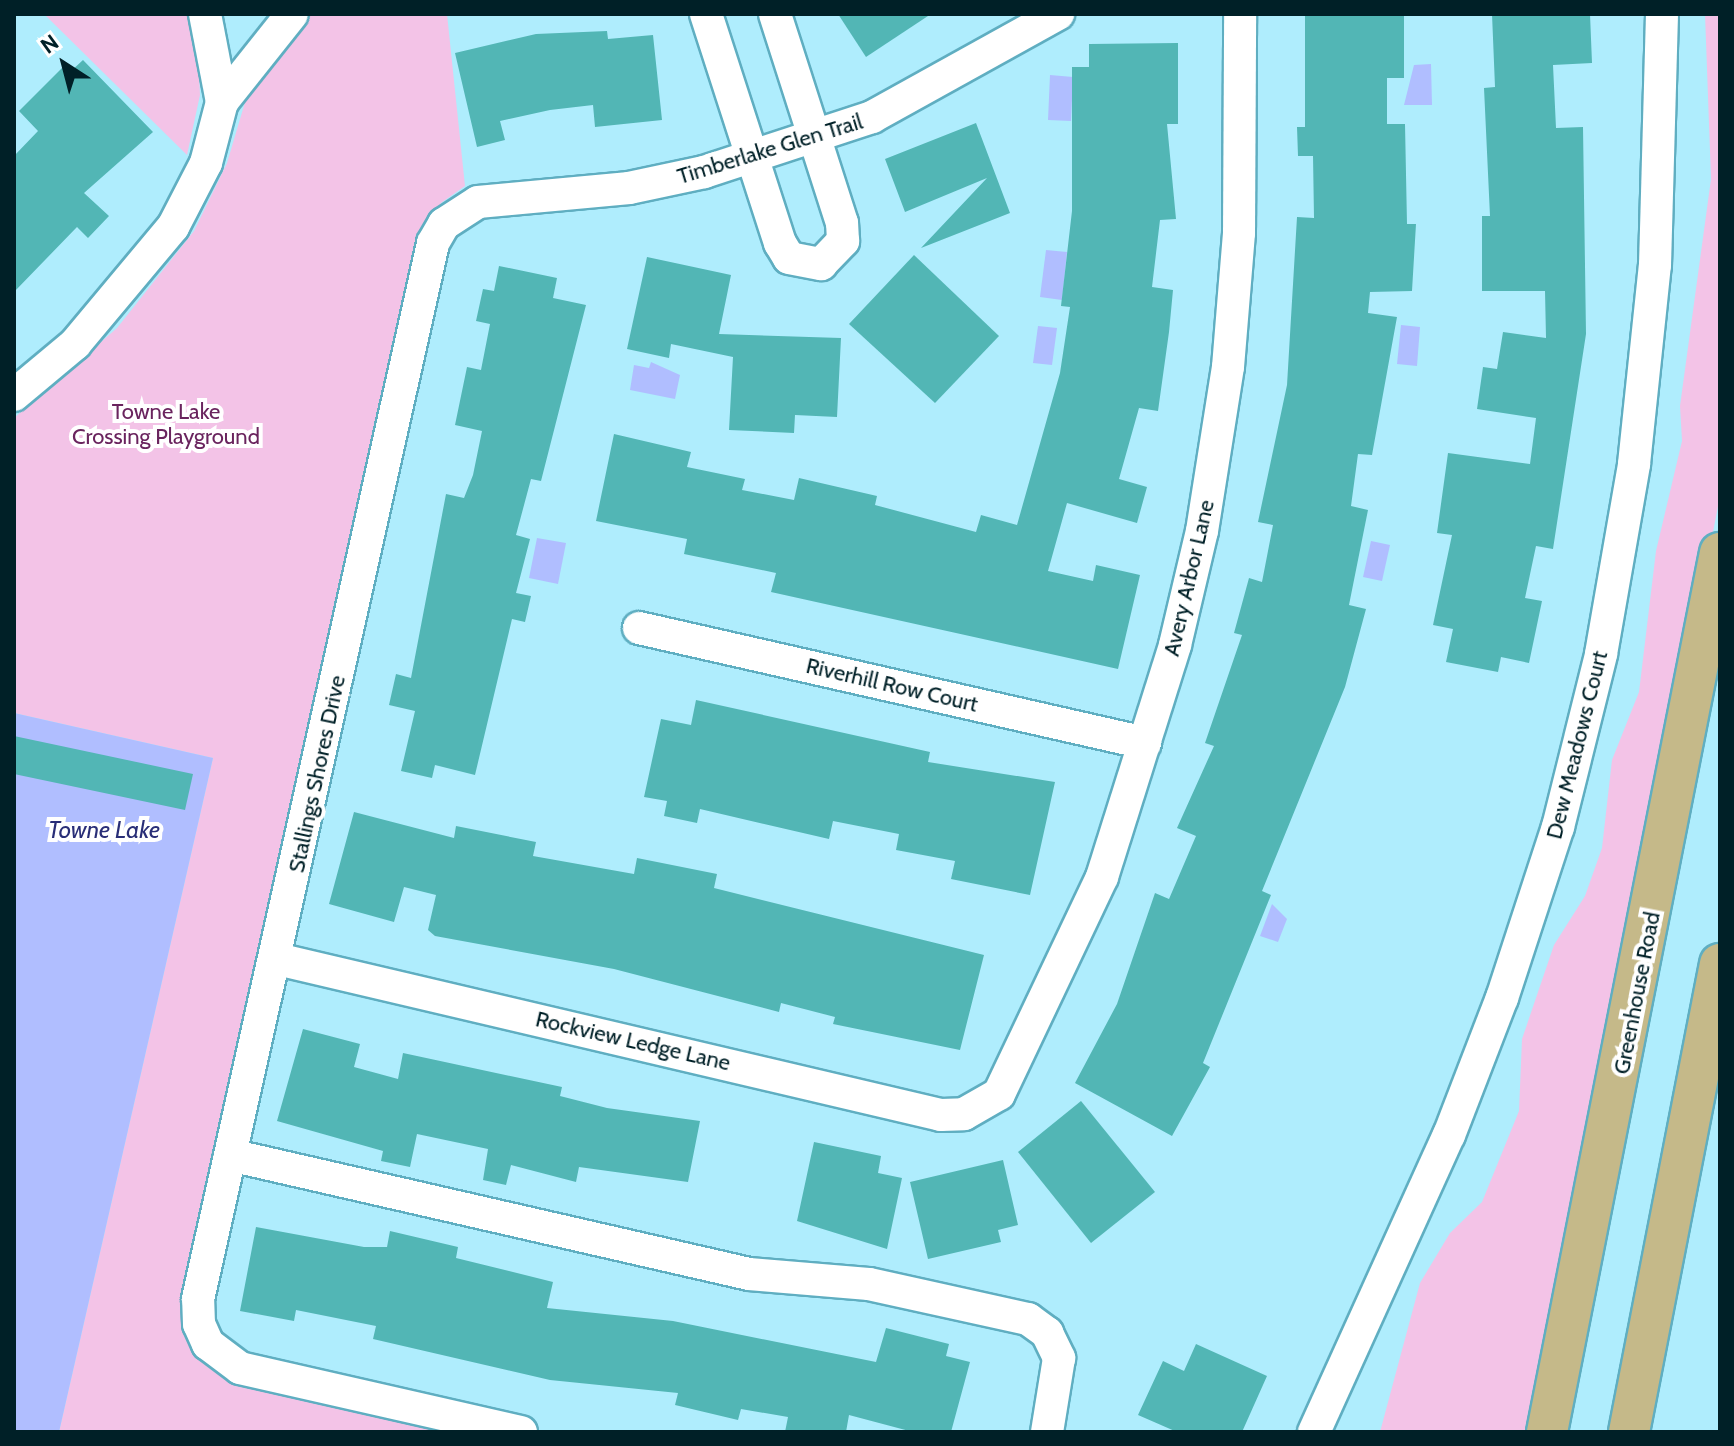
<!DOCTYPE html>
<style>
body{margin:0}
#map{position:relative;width:1734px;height:1446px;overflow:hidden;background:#afedfd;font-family:Cabin,sans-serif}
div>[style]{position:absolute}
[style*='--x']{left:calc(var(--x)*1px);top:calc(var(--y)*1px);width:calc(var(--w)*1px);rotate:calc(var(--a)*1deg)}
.green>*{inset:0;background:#f3c3e7}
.water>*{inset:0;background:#b0beff}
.building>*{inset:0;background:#52b6b5}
.roads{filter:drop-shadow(2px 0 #5faec1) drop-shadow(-2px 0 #5faec1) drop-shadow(0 2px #5faec1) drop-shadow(0 -2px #5faec1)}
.minor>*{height:32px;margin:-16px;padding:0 16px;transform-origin:16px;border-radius:16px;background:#fff}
.major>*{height:40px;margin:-20px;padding:0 20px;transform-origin:20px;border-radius:20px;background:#c5b989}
span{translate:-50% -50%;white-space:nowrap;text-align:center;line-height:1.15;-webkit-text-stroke:8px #fff;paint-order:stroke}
.street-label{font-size:22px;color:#002027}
.park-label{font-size:22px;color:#6a245e}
.water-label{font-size:24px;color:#292e77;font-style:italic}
.frame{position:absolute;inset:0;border:16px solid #002027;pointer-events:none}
.north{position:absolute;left:24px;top:24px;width:80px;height:80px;-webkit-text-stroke:6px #fff;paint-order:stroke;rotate:324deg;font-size:22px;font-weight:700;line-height:32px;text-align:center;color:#002027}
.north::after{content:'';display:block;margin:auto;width:28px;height:36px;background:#002027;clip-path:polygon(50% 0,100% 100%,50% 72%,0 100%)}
</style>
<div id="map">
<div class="green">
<i style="clip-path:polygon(44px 14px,196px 14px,200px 95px,187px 155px)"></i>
<i style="clip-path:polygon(313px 14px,447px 14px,465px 186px,441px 203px,415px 255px,181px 1295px,191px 1348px,233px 1383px,447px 1432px,59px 1432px,213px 758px,14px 713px,14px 418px,117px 328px,194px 231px,227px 163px,251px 82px,299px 20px)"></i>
<i style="clip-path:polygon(1705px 14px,1720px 14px,1720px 496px,1537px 1432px,1380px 1432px,1420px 1283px,1450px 1233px,1482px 1202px,1519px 1111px,1522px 1039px,1554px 945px,1585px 896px,1602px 848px,1612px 760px,1639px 692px,1656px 551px,1682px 441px,1680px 406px,1711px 179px)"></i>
</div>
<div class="water">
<i style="clip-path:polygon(1431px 64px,1432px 105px,1404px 105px,1414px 65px)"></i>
<i style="clip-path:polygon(1050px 75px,1073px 77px,1071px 121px,1048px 120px)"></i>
<i style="clip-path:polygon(1046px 250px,1067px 252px,1062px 300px,1040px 297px)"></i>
<i style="clip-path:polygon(1401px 325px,1420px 327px,1417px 366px,1397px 364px)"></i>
<i style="clip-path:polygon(1038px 326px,1057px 328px,1052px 365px,1033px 363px)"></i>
<i style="clip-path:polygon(651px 362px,680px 375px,675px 399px,630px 390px,634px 365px,649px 368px)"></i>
<i style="clip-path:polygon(537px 538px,566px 543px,558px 584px,529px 578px)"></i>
<i style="clip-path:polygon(1371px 541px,1390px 545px,1382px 581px,1363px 577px)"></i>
<i style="clip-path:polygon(14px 713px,213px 758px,59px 1432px,14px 1432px)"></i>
<i style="clip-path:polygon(1272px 904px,1287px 919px,1278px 942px,1260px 936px)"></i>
</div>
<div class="building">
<i style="clip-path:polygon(838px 14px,931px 14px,866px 57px)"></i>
<i style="clip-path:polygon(1305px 14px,1404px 14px,1404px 78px,1387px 78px,1387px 124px,1405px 124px,1407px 224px,1416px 224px,1412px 291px,1370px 292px,1368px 313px,1397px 317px,1372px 455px,1358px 454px,1351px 506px,1368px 510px,1349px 605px,1366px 609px,1345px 687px,1262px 891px,1271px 895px,1203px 1063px,1210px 1067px,1172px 1136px,1075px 1083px,1117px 1004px,1155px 893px,1169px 899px,1196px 836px,1177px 828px,1214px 746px,1205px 743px,1242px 635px,1234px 633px,1249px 578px,1262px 582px,1273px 525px,1258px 522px,1287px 385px,1297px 217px,1314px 218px,1313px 156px,1298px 156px,1297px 127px,1305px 127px)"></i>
<i style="clip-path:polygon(1492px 14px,1590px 14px,1592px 63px,1553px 65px,1556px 128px,1583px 127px,1586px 334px,1553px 549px,1536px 546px,1525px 598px,1542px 601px,1529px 663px,1501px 657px,1498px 672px,1446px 662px,1453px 629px,1433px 625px,1452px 535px,1437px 533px,1448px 453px,1530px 464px,1536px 418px,1477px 409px,1483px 367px,1497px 369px,1503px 332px,1546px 338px,1545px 291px,1482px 291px,1482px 216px,1490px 216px,1484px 88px,1495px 87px)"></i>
<i style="clip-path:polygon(607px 31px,608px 39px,653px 35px,662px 120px,595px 127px,593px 105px,550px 110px,500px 121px,505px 140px,477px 147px,455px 53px,536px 34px)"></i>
<i style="clip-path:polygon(1178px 43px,1178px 124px,1167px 124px,1176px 219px,1160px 220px,1152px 287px,1173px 290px,1169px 332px,1158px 411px,1139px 408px,1119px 479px,1147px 487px,1137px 523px,1067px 503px,1048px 571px,1093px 581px,1096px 565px,1140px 575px,1118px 669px,771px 592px,776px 573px,684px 554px,687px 539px,596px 521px,614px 434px,691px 452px,687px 467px,745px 479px,742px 490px,794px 500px,799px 478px,877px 496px,875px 505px,976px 532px,981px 515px,1017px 525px,1060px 373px,1070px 307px,1061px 306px,1072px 211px,1072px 67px,1089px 67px,1089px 44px)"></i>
<i style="clip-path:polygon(83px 60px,153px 132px,84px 193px,109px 216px,88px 238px,77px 227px,14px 292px,14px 156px,38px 131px,19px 111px,63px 67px,69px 73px)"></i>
<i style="clip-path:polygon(976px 123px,1010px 213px,921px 248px,987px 178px,905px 212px,885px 159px)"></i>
<i style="clip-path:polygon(914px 255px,999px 336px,935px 403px,849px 324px)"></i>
<i style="clip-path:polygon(647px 257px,731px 275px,719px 334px,841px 338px,837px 417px,795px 415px,794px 433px,729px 430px,733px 357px,671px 344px,669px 358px,627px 349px)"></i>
<i style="clip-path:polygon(499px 266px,557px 278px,553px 298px,586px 305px,541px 481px,531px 479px,516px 535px,530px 539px,516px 593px,531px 596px,525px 622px,512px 619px,475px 775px,435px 765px,432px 778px,401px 771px,415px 711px,389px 705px,396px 674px,411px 678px,446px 494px,464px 498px,473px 475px,482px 431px,455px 425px,467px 367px,481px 370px,490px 324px,476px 321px,483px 289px,494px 291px)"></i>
<i style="clip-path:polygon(696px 700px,930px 752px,928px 762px,1055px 782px,1030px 895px,951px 879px,955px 861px,896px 850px,899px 834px,833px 821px,829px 839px,700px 809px,697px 823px,664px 816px,667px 801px,644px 797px,661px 719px,691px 725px)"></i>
<i style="clip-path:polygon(14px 736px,193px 774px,185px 810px,14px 774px)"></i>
<i style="clip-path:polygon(354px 812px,454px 838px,456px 826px,536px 842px,533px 856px,634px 874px,637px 858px,717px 874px,714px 888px,984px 955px,960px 1050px,833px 1024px,835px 1017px,781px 1003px,779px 1012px,614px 969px,435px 936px,428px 930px,436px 895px,404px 887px,394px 922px,329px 904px)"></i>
<i style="clip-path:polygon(303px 1029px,360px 1044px,354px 1067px,398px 1079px,403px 1053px,562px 1087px,560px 1096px,607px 1108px,700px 1121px,688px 1182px,579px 1167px,576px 1182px,511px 1165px,506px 1185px,483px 1180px,488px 1149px,417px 1134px,410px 1167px,381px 1161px,383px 1151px,277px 1121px)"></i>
<i style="clip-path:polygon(1081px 1101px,1155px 1192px,1091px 1243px,1018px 1152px)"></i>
<i style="clip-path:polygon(814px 1142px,881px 1156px,878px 1173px,902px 1178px,887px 1249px,797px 1221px)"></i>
<i style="clip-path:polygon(1003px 1160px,1018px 1225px,998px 1230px,1001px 1242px,928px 1259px,910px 1182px)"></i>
<i style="clip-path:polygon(256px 1227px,364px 1247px,387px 1247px,390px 1231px,458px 1247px,456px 1258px,553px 1282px,547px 1308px,673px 1321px,876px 1362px,886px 1328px,949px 1344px,946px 1356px,970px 1362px,951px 1432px,913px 1432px,849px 1415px,846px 1432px,785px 1432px,788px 1417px,741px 1409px,738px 1420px,675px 1405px,678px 1393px,550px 1380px,373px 1339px,376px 1326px,296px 1310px,294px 1321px,240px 1311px)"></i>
<i style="clip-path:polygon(1196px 1344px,1267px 1376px,1242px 1432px,1177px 1432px,1138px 1415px,1163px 1361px,1184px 1371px)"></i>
</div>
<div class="roads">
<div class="minor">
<i style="--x:205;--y:14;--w:90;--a:79.1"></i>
<i style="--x:706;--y:14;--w:241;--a:72.1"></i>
<i style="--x:780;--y:243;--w:17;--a:59"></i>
<i style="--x:789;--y:258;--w:33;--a:11"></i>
<i style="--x:821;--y:264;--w:32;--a:-46"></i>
<i style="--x:843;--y:241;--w:18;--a:-93"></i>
<i style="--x:842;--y:223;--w:219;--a:-107.8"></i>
<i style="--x:14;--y:395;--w:80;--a:-39.9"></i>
<i style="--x:75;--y:344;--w:153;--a:-50.1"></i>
<i style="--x:173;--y:227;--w:72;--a:-62.7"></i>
<i style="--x:206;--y:163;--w:63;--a:-75.3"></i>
<i style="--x:222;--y:102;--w:112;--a:-51.5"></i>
<i style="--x:639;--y:628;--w:519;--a:12.8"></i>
<i style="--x:277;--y:959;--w:682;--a:13.22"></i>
<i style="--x:941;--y:1115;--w:23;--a:-2"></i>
<i style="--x:964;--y:1114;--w:40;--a:-29.7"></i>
<i style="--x:999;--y:1094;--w:240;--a:-64.6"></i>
<i style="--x:1102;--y:877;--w:243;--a:-72.5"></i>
<i style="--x:1175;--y:645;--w:117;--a:-76.7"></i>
<i style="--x:1202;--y:531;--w:166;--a:-81"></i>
<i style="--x:1228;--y:367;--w:134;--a:-85.3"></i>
<i style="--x:1239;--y:233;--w:219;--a:-89.7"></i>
<i style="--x:230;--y:1155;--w:532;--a:12.91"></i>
<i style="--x:749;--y:1274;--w:120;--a:4.8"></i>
<i style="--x:869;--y:1284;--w:163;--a:12.4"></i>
<i style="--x:1028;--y:1319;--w:24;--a:36"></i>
<i style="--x:1047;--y:1333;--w:28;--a:64"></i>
<i style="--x:1059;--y:1358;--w:75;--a:99.2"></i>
<i style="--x:521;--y:1432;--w:288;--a:-167.2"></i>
<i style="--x:240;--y:1368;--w:40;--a:-143"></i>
<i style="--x:208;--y:1344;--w:22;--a:-114"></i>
<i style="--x:199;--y:1324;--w:25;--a:-92"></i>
<i style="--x:198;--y:1299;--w:1082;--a:-77.45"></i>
<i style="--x:433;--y:243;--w:22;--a:-60"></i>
<i style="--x:444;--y:224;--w:40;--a:-32.9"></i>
<i style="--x:478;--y:202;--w:152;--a:-5.3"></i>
<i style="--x:629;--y:188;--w:77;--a:-12"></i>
<i style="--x:704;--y:172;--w:177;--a:-18.1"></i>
<i style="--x:872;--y:117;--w:213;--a:-29"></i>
<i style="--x:1314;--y:1432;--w:326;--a:-65.6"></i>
<i style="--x:1449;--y:1135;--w:147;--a:-68.9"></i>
<i style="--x:1502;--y:998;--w:180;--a:-71.9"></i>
<i style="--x:1558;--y:827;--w:178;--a:-76"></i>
<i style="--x:1601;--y:654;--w:193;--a:-80.1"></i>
<i style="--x:1634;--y:464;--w:200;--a:-84"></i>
<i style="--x:1655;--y:265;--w:251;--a:-88.4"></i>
</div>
<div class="major">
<i style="--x:1547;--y:1432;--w:896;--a:-78.87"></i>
<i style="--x:1629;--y:1432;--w:477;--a:-79"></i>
</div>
</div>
<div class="street-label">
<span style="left:770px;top:149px;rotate:-17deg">Timberlake Glen Trail</span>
<span style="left:1189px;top:578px;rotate:-77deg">Avery Arbor Lane</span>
<span style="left:892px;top:685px;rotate:13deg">Riverhill Row Court</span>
<span style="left:1577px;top:745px;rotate:-76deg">Dew Meadows Court</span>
<span style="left:317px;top:774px;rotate:-78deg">Stallings Shores Drive</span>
<span style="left:1637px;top:993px;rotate:-79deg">Greenhouse Road</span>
<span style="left:633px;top:1041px;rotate:13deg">Rockview Ledge Lane</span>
</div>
<div class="park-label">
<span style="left:166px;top:424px">Towne Lake<br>Crossing Playground</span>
</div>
<div class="water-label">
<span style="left:104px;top:830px">Towne Lake</span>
</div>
<div class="frame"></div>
<div class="north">N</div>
</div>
